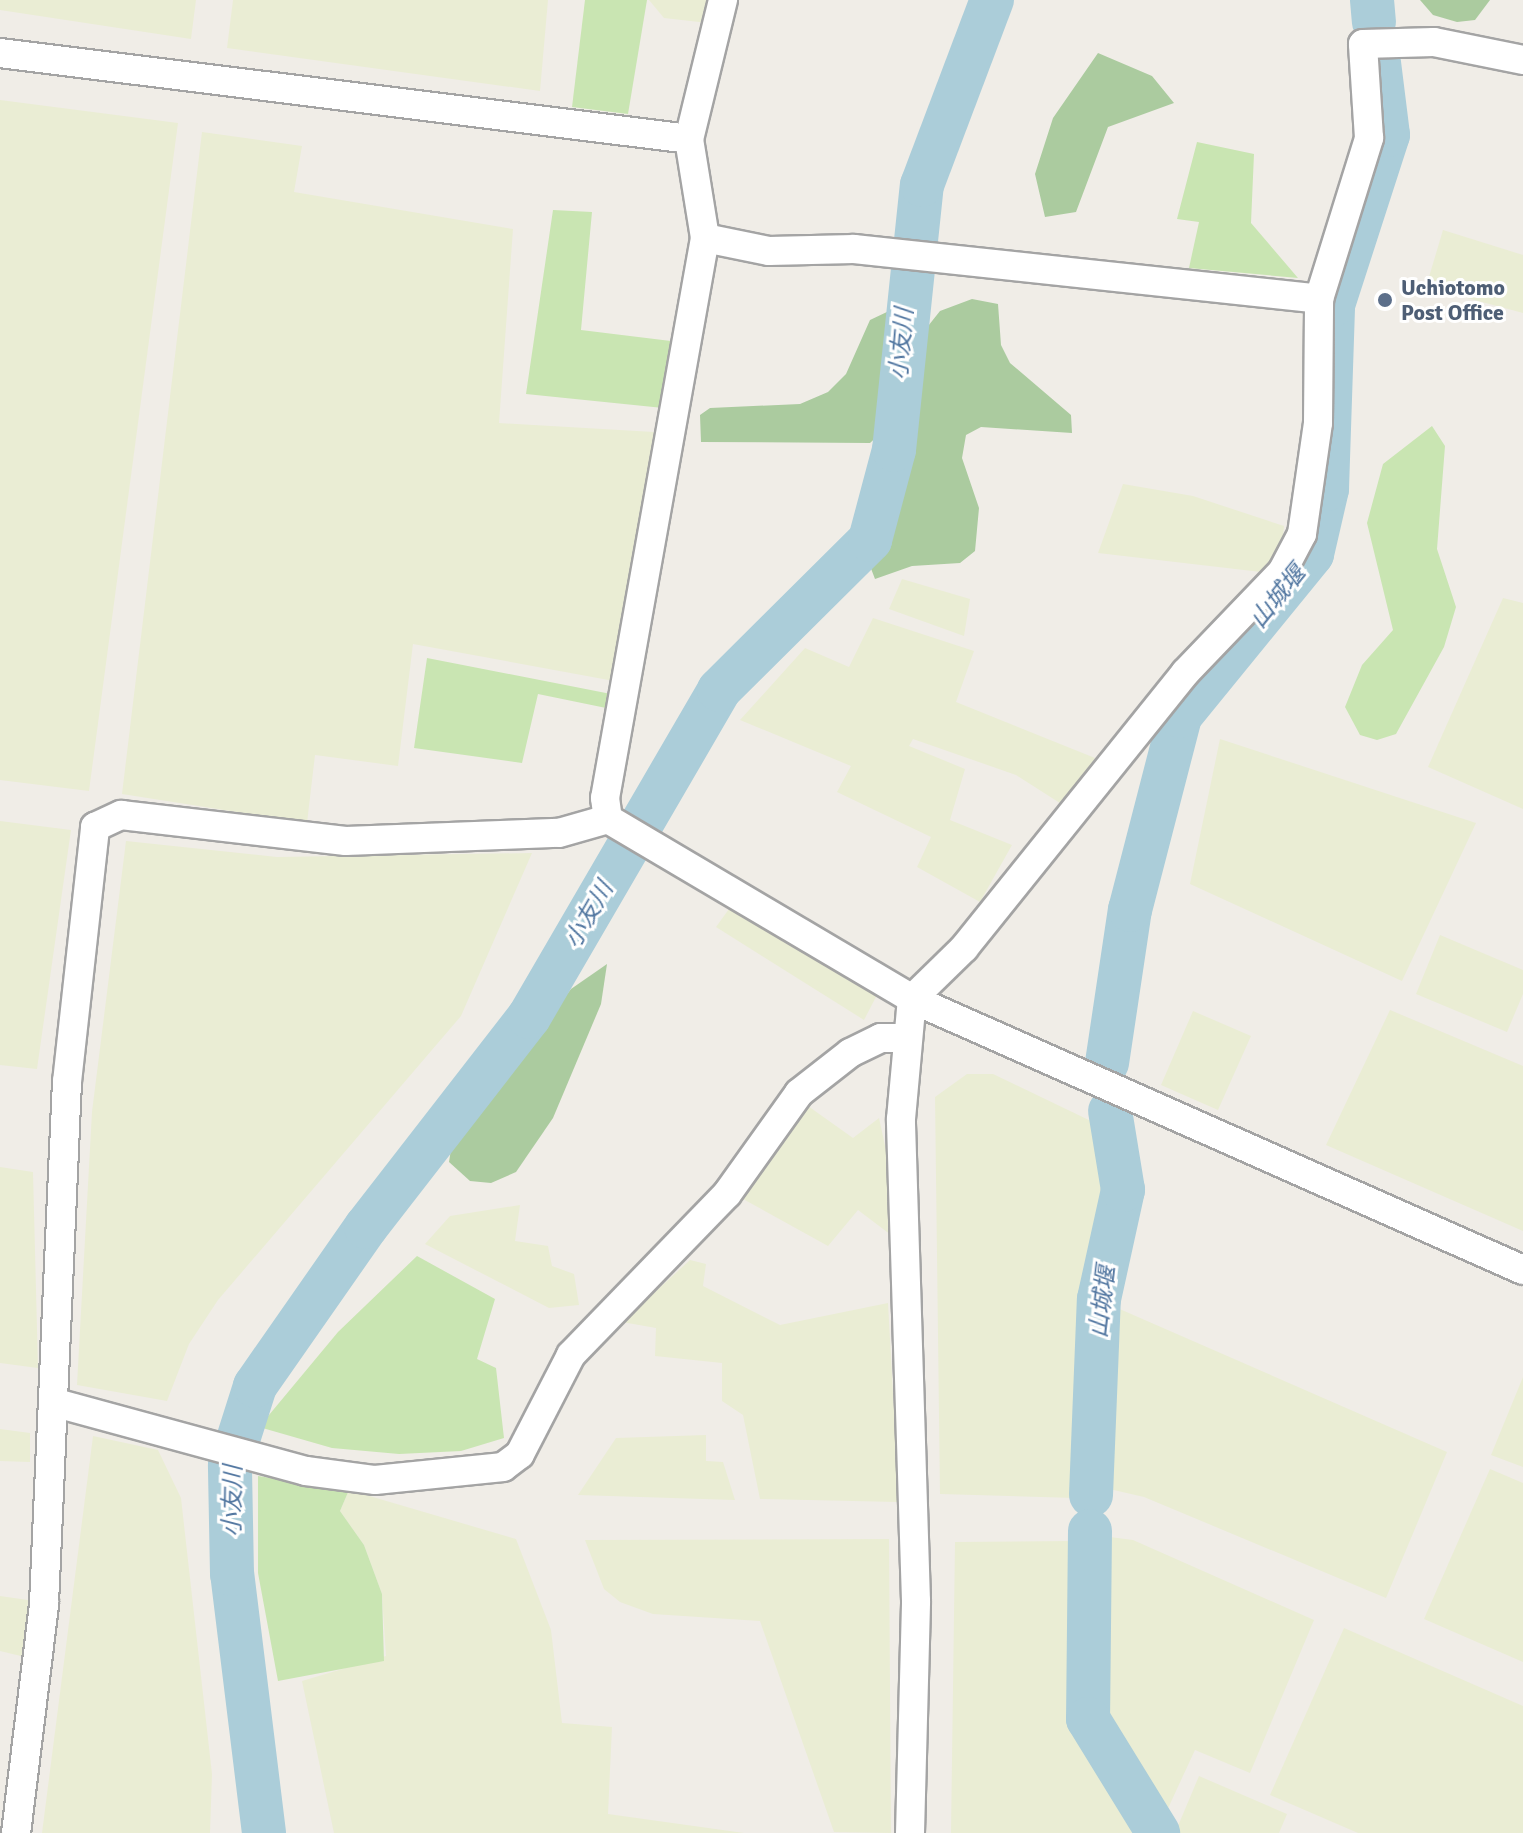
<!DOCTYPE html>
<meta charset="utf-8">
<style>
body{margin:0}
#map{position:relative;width:1523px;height:1833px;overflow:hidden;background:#f0ede7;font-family:Signika,"Noto Sans JP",sans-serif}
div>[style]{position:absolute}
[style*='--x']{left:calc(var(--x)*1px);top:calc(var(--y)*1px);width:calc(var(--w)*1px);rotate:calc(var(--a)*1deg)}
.farmland>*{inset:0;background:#eaedd4}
.grass>*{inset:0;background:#c9e5b2}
.forest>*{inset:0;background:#abcb9f}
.river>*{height:44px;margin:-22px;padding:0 22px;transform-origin:22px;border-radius:22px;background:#abcdd9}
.roads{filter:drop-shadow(2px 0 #a4a4a4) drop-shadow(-2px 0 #a4a4a4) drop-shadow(0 2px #a4a4a4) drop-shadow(0 -2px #a4a4a4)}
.minor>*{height:28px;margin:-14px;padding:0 14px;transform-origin:14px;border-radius:14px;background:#fff}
.dots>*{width:22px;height:22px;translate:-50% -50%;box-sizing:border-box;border:4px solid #fff;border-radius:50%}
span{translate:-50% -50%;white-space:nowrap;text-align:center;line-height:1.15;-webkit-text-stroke:6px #fff;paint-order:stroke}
.service-label{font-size:22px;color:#4e5e75;font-weight:700}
.left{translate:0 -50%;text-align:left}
.water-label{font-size:24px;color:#5176a0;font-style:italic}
</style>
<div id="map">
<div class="farmland">
<i style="clip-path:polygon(0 0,196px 0,191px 39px,0 10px)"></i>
<i style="clip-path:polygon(233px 0,548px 0,540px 91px,227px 48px)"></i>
<i style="clip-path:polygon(649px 0,716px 0,708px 23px,664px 18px)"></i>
<i style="clip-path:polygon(0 100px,178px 123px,89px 791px,0 780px)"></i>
<i style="clip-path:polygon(202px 132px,302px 146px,294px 192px,513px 229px,499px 423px,654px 432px,614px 681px,413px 644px,398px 766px,315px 755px,307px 823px,122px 794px)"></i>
<i style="clip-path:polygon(1443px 230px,1523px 255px,1523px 313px,1426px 287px)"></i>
<i style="clip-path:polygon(1123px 484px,1193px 496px,1284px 526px,1282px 547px,1261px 572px,1098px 553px)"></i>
<i style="clip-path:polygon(902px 579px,970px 599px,964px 636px,889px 609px)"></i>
<i style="clip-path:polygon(1503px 598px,1523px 603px,1523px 809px,1428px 767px)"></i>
<i style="clip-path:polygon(873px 618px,974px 651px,956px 702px,1095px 758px,1063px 805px,1016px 775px,913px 739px,909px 746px,965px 769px,950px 820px,1012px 845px,980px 902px,917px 867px,931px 837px,837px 792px,851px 766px,740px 720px,805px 648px,849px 667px)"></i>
<i style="clip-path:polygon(1220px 739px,1476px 823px,1402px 981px,1190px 884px)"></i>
<i style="clip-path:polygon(0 821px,71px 830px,37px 1069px,0 1065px)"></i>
<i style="clip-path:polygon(126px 841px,277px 857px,532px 853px,461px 1016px,218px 1300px,189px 1344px,167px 1401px,77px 1385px,92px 1112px)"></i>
<i style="clip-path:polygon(729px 909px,878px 993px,864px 1020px,716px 927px)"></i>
<i style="clip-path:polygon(1440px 935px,1523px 970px,1523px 994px,1507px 1032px,1416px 994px)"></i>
<i style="clip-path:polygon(1390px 1010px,1523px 1066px,1523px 1231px,1326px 1145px)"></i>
<i style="clip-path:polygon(1193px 1011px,1251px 1036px,1218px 1110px,1161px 1085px)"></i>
<i style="clip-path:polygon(967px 1074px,993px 1074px,1093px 1122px,1109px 1170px,1109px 1202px,1080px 1321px,1075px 1498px,940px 1494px,935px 1097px)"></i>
<i style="clip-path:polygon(808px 1106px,853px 1138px,879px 1118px,889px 1164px,891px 1235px,858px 1210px,828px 1246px,743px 1199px)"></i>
<i style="clip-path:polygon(0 1167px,33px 1172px,38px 1368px,0 1363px)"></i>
<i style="clip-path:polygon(520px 1205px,515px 1241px,548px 1246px,552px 1266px,574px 1274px,579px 1305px,549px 1308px,425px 1244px,450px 1216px)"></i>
<i style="clip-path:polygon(690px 1260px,706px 1264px,703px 1286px,780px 1325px,888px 1303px,899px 1502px,760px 1499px,743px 1415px,722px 1401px,722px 1363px,655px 1356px,656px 1328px,622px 1322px)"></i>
<i style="clip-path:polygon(1115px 1307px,1447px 1452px,1386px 1598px,1144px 1497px,1105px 1488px)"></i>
<i style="clip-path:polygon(1523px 1377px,1523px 1467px,1491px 1455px)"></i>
<i style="clip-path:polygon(0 1429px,30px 1433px,30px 1462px,0 1461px)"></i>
<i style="clip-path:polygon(706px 1435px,706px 1461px,723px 1462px,735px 1500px,578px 1495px,616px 1438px)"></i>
<i style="clip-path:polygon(93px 1436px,158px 1450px,181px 1498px,212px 1774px,210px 1833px,42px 1833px)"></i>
<i style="clip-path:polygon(1490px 1469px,1523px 1483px,1523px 1662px,1424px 1619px)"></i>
<i style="clip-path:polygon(349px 1490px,516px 1539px,551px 1630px,562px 1723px,612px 1727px,608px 1814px,744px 1833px,334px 1833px,302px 1681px,386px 1656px,382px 1594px,364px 1545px,340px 1511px)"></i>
<i style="clip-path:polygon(1102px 1536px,1133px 1540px,1314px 1620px,1250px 1773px,1195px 1750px,1164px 1817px,1098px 1718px)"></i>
<i style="clip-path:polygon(889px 1539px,891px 1833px,834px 1832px,760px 1621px,653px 1614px,620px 1602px,604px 1589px,585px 1540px)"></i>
<i style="clip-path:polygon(1075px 1541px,1072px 1710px,1140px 1833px,951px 1833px,955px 1542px)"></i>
<i style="clip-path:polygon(0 1596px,28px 1600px,25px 1657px,0 1651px)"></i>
<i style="clip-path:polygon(1344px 1628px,1523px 1706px,1523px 1833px,1358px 1833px,1270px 1795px)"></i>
<i style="clip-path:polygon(1199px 1776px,1287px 1814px,1279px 1833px,1175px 1833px)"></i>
</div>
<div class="grass">
<i style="clip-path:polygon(585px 0,647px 0,628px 114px,572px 107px)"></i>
<i style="clip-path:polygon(1197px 142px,1254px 154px,1251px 223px,1298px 278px,1189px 268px,1199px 222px,1177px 219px)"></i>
<i style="clip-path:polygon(553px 210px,592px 212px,581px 330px,679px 342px,673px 409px,526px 394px)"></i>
<i style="clip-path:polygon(1432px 426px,1445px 446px,1437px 549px,1456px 607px,1444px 647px,1396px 734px,1377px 740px,1360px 735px,1345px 707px,1362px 665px,1393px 630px,1367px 523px,1383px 464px)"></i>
<i style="clip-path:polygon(427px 658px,611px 694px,611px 709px,538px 694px,522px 763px,414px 748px)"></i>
<i style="clip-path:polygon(417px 1256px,495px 1299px,477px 1359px,496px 1368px,504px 1438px,461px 1451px,399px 1454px,332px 1448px,259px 1427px,338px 1332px)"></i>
<i style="clip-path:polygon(258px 1476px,349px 1490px,340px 1511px,364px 1545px,382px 1594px,384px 1661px,278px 1681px,258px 1573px)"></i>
</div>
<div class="forest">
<i style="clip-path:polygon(1420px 0,1490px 0,1475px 20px,1457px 22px,1433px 15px)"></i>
<i style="clip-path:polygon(1098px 53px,1152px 76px,1174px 103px,1108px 127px,1076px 212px,1045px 217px,1035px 174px,1053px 118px)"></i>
<i style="clip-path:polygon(972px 299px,998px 304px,1001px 345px,1010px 363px,1071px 415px,1072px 433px,981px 427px,966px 435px,962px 458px,979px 508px,975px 551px,960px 563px,912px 566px,875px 579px,867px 558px,886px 545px,900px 506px,917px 340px,940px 311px)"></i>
<i style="clip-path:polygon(889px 311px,889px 401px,882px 432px,870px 443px,701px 442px,700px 415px,710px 408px,800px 404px,828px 392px,846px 374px,870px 320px)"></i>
<i style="clip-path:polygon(607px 964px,601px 1004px,553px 1118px,516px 1172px,491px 1183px,470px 1181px,449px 1162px,452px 1143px,571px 989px)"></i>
</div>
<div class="river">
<i style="--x:1372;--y:0;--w:22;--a:85"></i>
<i style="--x:1107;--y:1063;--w:155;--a:-81.5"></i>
<i style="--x:1130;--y:910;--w:200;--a:-75.5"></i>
<i style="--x:1180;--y:716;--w:209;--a:-50.8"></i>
<i style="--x:1312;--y:554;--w:67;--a:-77"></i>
<i style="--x:1327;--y:489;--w:184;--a:-88.1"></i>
<i style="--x:1333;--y:305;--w:179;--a:-72.1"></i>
<i style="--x:1388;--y:135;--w:73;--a:-97.1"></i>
<i style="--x:1091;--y:1495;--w:196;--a:-87.7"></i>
<i style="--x:1099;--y:1299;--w:112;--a:-77.6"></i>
<i style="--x:1123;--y:1190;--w:80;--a:-99.3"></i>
<i style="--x:1090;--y:1531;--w:188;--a:90.6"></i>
<i style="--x:1088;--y:1719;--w:134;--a:58.4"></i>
<i style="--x:264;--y:1833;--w:261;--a:-97"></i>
<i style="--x:232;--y:1574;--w:109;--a:-91.1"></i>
<i style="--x:230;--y:1465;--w:83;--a:-72.4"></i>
<i style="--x:255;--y:1386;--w:194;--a:-55.1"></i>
<i style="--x:366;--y:1227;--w:266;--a:-52.2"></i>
<i style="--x:529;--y:1017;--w:378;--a:-59.8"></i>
<i style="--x:719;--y:690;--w:213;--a:-44.8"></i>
<i style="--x:870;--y:540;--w:93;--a:-75.1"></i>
<i style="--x:894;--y:450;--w:266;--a:-84"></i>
<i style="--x:922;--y:185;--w:198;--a:-69.3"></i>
</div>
<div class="roads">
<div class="minor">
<i style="--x:723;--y:0;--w:143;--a:103.7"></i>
<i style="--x:689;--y:139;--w:100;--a:80.8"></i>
<i style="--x:705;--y:238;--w:569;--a:100.12"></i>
<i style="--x:605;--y:798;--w:21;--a:82"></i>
<i style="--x:608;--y:819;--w:353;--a:30.6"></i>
<i style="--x:912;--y:999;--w:668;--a:23.92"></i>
<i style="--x:0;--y:53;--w:694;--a:7.11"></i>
<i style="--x:705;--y:238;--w:65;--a:11.5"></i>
<i style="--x:769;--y:251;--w:85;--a:-1.3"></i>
<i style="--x:854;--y:249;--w:468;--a:6.1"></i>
<i style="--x:56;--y:1403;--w:259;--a:15.2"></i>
<i style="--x:306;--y:1471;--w:70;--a:7.4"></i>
<i style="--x:375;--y:1480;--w:129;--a:-5.8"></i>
<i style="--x:503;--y:1467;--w:21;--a:-37"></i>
<i style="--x:520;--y:1454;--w:111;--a:-62.7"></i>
<i style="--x:571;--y:1355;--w:224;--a:-45.9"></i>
<i style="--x:727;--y:1194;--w:124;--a:-54.5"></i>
<i style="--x:799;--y:1093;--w:65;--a:-38.1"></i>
<i style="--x:850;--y:1053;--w:34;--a:-26"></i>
<i style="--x:881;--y:1038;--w:27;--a:0"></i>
<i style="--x:16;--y:1833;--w:231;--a:-83"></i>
<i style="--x:44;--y:1604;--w:523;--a:-87.48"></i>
<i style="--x:67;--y:1082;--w:257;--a:-83.7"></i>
<i style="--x:95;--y:827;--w:29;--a:-25"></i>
<i style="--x:121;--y:815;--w:226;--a:6.6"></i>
<i style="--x:346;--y:841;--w:213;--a:-2.2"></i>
<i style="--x:559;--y:833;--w:51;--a:-15.9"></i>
<i style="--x:910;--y:1833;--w:232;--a:-88.5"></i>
<i style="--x:916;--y:1601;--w:482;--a:-91.8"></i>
<i style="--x:901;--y:1119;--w:121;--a:-84.8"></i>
<i style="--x:912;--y:999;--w:73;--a:-44.4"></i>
<i style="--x:964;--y:948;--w:353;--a:-51.2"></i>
<i style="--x:1185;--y:673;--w:140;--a:-46.2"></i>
<i style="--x:1282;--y:572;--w:43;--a:-62.2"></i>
<i style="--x:1302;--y:534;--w:112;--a:-81.8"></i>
<i style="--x:1318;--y:423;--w:124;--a:-89.5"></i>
<i style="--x:1319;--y:299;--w:169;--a:-72.7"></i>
<i style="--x:1369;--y:138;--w:94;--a:-93.7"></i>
<i style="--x:1363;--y:44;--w:71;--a:-1.6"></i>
<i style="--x:1434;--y:42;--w:91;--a:11.4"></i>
</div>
</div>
<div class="dots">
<i style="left:1385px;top:300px;background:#5c6f8a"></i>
</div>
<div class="service-label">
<span class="left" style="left:1401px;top:300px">Uchiotomo<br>Post Office</span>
</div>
<div class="water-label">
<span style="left:902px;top:344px;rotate:-85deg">小友川</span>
<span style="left:1278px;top:597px;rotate:-51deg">山城堰</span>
<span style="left:589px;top:915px;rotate:-60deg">小友川</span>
<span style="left:1103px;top:1302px;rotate:-83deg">山城堰</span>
<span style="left:233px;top:1501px;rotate:-89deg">小友川</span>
</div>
</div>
